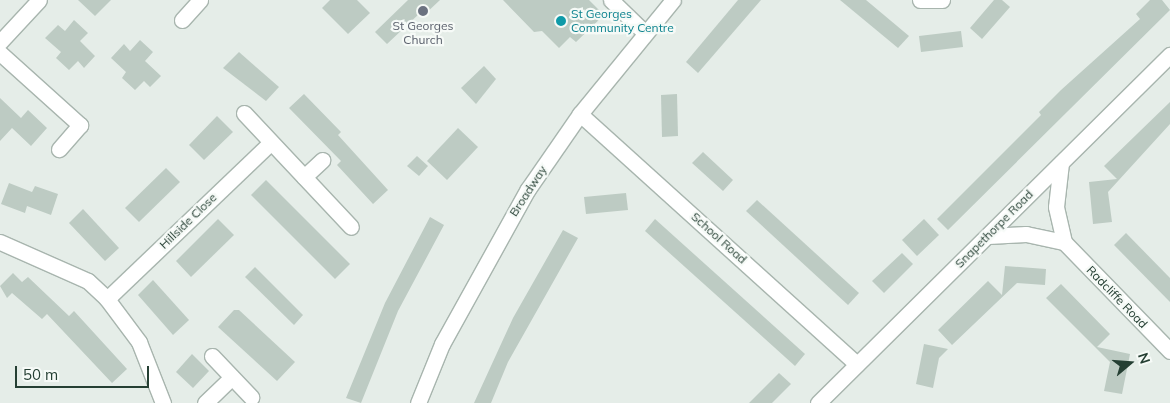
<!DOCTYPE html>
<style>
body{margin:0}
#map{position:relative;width:1170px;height:403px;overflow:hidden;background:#e5ede8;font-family:Mulish,sans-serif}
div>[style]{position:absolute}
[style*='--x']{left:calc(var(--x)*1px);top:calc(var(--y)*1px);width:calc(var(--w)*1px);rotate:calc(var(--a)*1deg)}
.building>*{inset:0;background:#bdcbc3}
.roads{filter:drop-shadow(1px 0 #a8b5ae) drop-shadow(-1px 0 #a8b5ae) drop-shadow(0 1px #a8b5ae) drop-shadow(0 -1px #a8b5ae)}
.minor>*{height:15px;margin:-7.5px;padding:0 7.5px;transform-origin:7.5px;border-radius:7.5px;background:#fff}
.dots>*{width:14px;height:14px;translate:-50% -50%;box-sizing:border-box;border:2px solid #f6faf7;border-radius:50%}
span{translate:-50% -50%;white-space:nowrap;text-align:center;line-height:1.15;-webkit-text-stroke:4.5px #f6faf7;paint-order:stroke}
.culture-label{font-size:12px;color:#0d838f}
.left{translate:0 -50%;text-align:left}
.worship-label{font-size:12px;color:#5b616d}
.street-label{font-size:12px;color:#253f33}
.north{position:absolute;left:1105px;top:338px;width:50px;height:50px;-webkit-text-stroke:4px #f6faf7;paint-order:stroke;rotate:72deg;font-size:14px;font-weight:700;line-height:20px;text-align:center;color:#253f33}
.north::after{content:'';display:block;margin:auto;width:18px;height:22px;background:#253f33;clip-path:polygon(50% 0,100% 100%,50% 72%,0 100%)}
.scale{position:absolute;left:15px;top:366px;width:134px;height:22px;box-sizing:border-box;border:2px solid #253f33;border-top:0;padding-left:6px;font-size:15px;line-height:18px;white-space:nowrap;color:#253f33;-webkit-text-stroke:4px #f6faf7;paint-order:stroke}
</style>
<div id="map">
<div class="building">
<i style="clip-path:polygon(78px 0,111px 0,95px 16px)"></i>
<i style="clip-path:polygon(330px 0,357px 0,370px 13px,348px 34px,322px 8px)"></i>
<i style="clip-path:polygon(408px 0,440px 0,423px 16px,420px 13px,387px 44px,375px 32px)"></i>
<i style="clip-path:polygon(503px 0,589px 0,604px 15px,576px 42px,570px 37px,559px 48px,542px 31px,534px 32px)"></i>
<i style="clip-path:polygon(738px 0,761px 0,698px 73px,686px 62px)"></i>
<i style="clip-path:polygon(840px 0,866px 0,909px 36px,898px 48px)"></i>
<i style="clip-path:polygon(994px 0,1002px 0,1010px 7px,982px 39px,970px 28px)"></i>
<i style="clip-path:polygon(1150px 0,1162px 0,1170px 10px,948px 230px,937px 219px,1041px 115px,1039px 112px,1061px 90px,1140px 19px,1136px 14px)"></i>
<i style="clip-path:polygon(74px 20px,88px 33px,80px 41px,95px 56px,84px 68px,78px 61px,69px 70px,56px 58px,61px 52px,45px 38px,58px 25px,65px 31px)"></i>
<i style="clip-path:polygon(961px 31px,963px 47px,921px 52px,919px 36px)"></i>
<i style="clip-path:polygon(140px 40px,153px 52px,145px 61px,161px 76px,150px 87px,144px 81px,135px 90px,122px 78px,126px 72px,111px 58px,124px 44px,130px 51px)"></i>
<i style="clip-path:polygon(239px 52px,279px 87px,266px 101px,223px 68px)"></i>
<i style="clip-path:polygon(484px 66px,496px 79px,476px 104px,461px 88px)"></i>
<i style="clip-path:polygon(304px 94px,341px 132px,338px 135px,388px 190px,373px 204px,337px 165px,341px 161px,289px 108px)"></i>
<i style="clip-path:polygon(677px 94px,678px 136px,662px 137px,661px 95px)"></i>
<i style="clip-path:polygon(0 98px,21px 118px,28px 110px,47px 128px,31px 146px,12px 128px,0 141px)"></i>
<i style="clip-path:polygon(1170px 102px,1170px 124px,1108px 192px,1112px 222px,1093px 224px,1089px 182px,1117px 179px,1104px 166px)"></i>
<i style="clip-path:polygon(217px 116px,233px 132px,204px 160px,189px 145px)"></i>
<i style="clip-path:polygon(458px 128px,478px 147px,447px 180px,427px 161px)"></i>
<i style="clip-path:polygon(703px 152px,733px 180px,723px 191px,692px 163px)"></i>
<i style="clip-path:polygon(417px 156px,428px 166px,419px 176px,407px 166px)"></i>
<i style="clip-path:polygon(166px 168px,180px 182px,139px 222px,125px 208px)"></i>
<i style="clip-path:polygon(266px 180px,350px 264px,335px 279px,251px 195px)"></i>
<i style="clip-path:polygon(9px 183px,32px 192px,35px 186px,58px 194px,51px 215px,27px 206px,25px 213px,1px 204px)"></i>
<i style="clip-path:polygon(626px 193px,628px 210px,586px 214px,584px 197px)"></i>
<i style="clip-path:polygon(757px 200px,859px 293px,848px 305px,746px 211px)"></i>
<i style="clip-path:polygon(83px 209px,119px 248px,105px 261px,69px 223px)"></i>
<i style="clip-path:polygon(430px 217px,444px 225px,398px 311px,361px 403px,346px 398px,385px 303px)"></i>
<i style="clip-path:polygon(218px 219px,234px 235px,191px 277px,176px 261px)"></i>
<i style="clip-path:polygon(655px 219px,805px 354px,795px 366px,645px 231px)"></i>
<i style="clip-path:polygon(924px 219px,939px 235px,917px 256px,902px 240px)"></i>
<i style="clip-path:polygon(563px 230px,578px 238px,508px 362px,491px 403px,474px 403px,513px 318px)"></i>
<i style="clip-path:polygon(1126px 233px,1170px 278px,1170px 302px,1114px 245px)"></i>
<i style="clip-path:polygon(902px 253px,913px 264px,884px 293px,872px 281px)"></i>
<i style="clip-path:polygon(1005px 266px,1046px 269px,1045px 285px,1017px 283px,952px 345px,938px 330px,988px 281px,1002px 295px)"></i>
<i style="clip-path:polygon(255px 267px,303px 315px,294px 325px,245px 277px)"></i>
<i style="clip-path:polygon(13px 273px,22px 282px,28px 277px,69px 316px,74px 311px,127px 369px,112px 383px,47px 314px,42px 319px,12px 293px,7px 298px,0 286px)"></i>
<i style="clip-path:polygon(153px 280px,189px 320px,173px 335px,138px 295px)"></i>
<i style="clip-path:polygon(1061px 284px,1110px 334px,1097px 347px,1130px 354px,1122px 394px,1104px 391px,1110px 362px,1046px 298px)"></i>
<i style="clip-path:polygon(234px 310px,239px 310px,295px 362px,277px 381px,218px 327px)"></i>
<i style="clip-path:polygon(924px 344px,948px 349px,939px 358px,933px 388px,916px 384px)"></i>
<i style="clip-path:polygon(192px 354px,209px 371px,193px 388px,176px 372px)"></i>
<i style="clip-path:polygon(779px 373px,791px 384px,772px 403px,749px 403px)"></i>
</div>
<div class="roads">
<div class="minor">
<i style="--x:611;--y:0;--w:47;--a:44.1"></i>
<i style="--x:920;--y:0;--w:22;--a:0"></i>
<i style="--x:182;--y:20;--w:27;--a:-48"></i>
<i style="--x:0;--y:42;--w:57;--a:-47.1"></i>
<i style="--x:0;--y:53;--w:108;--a:42"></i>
<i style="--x:80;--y:125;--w:32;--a:131"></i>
<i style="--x:244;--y:113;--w:156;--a:46.8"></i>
<i style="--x:580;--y:114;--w:373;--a:42.1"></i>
<i style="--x:1061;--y:163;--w:44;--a:96.5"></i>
<i style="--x:1056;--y:207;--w:36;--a:77"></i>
<i style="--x:1064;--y:242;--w:152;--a:45.8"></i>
<i style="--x:304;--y:177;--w:25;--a:-43"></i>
<i style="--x:988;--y:236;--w:38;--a:-3"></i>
<i style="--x:1026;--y:234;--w:39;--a:12"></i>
<i style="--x:0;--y:242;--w:96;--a:23.9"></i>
<i style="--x:88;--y:281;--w:26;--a:43"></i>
<i style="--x:107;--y:299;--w:54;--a:53.3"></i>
<i style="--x:139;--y:342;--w:66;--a:68.5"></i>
<i style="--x:107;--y:299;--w:226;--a:-43.7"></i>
<i style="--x:212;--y:356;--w:57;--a:46.4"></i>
<i style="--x:205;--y:403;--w:37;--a:-44"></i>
<i style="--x:418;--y:403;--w:64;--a:-67.9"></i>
<i style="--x:442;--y:344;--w:177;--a:-61"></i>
<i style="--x:528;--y:189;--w:91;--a:-55.3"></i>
<i style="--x:580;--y:114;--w:147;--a:-50.8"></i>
<i style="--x:818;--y:403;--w:495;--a:-44.7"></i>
</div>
</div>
<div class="dots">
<i style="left:423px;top:11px;background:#6b7280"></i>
<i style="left:561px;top:21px;background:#0f9aa8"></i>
</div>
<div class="culture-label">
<span class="left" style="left:571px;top:21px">St Georges<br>Community Centre</span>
</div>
<div class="worship-label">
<span style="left:423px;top:33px">St Georges<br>Church</span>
</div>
<div class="street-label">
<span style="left:528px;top:191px;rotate:-57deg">Broadway</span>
<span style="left:188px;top:221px;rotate:-44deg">Hillside Close</span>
<span style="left:994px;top:229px;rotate:-45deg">Snapethorpe Road</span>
<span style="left:719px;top:238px;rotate:42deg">School Road</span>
<span style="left:1117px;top:297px;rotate:46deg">Radcliffe Road</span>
</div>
<div class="north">N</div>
<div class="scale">50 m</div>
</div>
